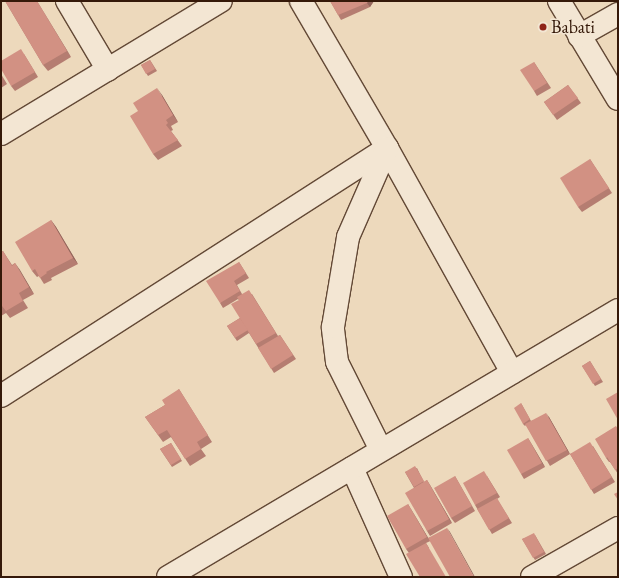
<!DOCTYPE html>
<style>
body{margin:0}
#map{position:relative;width:619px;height:578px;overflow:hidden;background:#edd9bc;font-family:"EB Garamond",serif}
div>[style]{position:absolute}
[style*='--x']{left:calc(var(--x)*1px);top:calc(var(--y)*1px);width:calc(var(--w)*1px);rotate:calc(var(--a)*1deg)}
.roads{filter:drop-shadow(1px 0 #634936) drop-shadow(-1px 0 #634936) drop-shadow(0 1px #634936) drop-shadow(0 -1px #634936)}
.street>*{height:22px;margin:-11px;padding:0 11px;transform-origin:11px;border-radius:11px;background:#f3e6d3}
.wall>*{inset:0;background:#b57d71}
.shaded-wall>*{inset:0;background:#93665c}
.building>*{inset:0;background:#d29183}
.dots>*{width:11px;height:11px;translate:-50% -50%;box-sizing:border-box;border:2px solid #f3e6d3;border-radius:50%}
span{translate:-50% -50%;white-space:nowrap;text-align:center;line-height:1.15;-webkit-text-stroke:3px #f3e6d3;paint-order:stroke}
.poi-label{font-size:18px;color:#351909}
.left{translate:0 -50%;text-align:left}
.frame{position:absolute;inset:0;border:2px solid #351909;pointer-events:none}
</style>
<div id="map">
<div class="roads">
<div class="street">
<i style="--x:67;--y:1;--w:80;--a:59.3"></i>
<i style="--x:301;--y:1;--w:170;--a:59.7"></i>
<i style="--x:387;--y:148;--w:257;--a:60.9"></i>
<i style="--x:559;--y:1;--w:114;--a:59"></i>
<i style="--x:579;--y:36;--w:45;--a:-29.4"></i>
<i style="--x:1;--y:134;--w:257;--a:-31.2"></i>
<i style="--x:1;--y:396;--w:459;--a:-32.7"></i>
<i style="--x:381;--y:450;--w:98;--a:-116.6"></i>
<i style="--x:337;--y:362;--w:35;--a:-97"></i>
<i style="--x:333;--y:327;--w:91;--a:-80.5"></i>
<i style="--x:348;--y:237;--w:97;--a:-66.3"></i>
<i style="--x:352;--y:468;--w:120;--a:65.8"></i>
<i style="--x:168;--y:577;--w:523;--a:-30.68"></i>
<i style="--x:532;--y:577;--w:99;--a:-29.7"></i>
</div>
</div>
<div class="wall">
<i style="clip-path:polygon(5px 1px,37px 1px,71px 57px,48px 71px,43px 65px)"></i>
<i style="clip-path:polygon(330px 1px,374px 1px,370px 7px,341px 20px)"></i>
<i style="clip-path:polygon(24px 54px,38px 77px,15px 91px,11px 86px)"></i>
<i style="clip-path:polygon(150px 60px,157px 71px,148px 76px,141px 65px)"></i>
<i style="clip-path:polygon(534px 62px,551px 88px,537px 96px,534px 91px)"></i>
<i style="clip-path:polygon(1px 74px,7px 84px,1px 88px)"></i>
<i style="clip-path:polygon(568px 85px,581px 103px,557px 120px,544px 102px)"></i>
<i style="clip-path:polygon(162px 95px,178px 122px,171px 126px,173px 130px,171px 131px,182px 146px,158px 160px,153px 154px)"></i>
<i style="clip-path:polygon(590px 159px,612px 193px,582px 212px,578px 207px)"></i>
<i style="clip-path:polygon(51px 220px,56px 227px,78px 264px,51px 278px,52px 280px,44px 284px,39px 276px,37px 277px,32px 271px)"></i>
<i style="clip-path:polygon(3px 251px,12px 265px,15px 263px,34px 294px,23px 300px,28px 308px,10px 318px,6px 313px,1px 316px,1px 252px)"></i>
<i style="clip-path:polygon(239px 262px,249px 278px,237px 285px,242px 294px,252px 294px,278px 336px,280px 335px,296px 359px,274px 373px,249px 333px,237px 341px,227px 326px,240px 318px,239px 300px,238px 299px,223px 308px,220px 303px)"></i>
<i style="clip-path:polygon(590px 361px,603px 382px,595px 386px,582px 366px)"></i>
<i style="clip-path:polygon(179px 389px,212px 442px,201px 449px,206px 456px,190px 466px,171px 437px,163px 442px,145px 417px,165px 405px)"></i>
<i style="clip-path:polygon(521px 403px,531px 421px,549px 417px,570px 454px,593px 446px,615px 482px,594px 494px,570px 454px,550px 466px,526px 425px,525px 426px,523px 424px)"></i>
<i style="clip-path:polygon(618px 429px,618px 474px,610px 462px,609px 462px,606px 458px)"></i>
<i style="clip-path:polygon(528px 438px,545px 467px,524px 479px,521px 474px)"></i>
<i style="clip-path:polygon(171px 443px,182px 461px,172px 467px,160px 449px)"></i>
<i style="clip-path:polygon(417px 468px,424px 482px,427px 480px,430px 485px,452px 523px,430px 536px,427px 531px,414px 488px,405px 472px)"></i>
<i style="clip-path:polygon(455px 476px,475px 511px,455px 523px,451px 518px)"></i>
<i style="clip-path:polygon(487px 476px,500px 497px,497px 499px,512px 523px,492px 534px,475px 505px)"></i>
<i style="clip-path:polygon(408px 504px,428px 538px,450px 532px,426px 543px,429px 548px,409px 553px,406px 549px)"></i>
<i style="clip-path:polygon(535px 535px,546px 554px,535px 560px,522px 539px)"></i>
</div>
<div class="shaded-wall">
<i style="clip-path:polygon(37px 1px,71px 57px,67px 51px)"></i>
<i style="clip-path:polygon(368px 1px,374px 1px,370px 7px,367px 3px)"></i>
<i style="clip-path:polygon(157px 88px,162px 95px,178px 122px,173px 115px)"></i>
<i style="clip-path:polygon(51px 220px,56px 227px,78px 264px,73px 258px)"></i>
<i style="clip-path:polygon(15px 263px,20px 270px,34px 294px,29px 287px)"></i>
<i style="clip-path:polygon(546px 413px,549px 417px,570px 454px,567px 450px)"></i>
<i style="clip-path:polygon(528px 438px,531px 443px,545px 467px,542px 463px)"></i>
<i style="clip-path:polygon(427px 480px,430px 485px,452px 523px,449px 519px)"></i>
<i style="clip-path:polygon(408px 504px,411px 509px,430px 541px,427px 537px)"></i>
<i style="clip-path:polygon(447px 528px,450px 532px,475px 577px,474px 577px)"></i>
</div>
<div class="building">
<i style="clip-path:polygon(5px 1px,37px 1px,67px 51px,43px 65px)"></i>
<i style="clip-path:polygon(330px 1px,368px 1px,367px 3px,338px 15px)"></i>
<i style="clip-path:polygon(21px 49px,35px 72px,11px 86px,1px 69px,1px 61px)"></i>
<i style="clip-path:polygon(150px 60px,155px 69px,146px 74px,141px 65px)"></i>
<i style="clip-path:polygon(534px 62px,547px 83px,534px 91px,520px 70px)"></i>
<i style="clip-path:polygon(568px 85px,578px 98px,553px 115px,544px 102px)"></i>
<i style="clip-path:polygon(157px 88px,173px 115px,166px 120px,168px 123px,166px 125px,178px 140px,153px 154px,130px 116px,138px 111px,133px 103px)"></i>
<i style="clip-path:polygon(590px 159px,609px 188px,578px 207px,560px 178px)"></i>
<i style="clip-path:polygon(51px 220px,73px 258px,46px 272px,47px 273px,40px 278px,35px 269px,32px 271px,15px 242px)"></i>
<i style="clip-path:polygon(3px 251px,12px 266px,15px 263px,29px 287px,19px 293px,23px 301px,6px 311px,2px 306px,1px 306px,1px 252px)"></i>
<i style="clip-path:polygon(239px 262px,246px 273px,234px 281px,240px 291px,220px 303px,206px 281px)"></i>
<i style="clip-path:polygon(249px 290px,276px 333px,256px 344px,231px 304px,239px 300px,237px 297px)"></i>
<i style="clip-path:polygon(240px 318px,248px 330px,235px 338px,227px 326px)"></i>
<i style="clip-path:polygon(280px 335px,293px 355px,271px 369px,258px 348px)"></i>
<i style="clip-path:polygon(590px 361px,601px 379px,593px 384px,582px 366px)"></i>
<i style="clip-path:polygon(179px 389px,208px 435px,197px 442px,201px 449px,185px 459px,167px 430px,158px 435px,145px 417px,165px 405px,162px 400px)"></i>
<i style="clip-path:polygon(618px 392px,618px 420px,606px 399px)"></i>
<i style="clip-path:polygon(521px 403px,530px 419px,523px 424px,514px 408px)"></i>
<i style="clip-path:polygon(546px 413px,567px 450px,546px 461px,525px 424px)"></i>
<i style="clip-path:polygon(616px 426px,618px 429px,618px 468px,615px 470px,607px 457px,606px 458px,595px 439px)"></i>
<i style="clip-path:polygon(528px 438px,542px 463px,521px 474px,507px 450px)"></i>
<i style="clip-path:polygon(590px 442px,612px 477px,591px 490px,570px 454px)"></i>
<i style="clip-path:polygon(171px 443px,181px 459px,171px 465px,160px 449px)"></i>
<i style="clip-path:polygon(415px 466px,424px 481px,414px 487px,405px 472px)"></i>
<i style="clip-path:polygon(484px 471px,497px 493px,475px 505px,463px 483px)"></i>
<i style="clip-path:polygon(455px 476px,472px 506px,451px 518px,434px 488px)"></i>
<i style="clip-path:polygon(427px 480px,449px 519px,427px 531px,405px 493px)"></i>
<i style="clip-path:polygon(618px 492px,618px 500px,614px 494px)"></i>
<i style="clip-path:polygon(497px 498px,509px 518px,489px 530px,477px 509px)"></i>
<i style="clip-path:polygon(408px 504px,427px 537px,406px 549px,387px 516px)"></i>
<i style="clip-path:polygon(447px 528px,474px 577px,450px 577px,428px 538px)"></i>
<i style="clip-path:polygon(534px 533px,544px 552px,533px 558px,522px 539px)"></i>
<i style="clip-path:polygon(426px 543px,446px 577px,420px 577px,406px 554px)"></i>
</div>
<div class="dots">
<i style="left:543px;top:27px;background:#8f2418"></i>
</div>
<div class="poi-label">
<span class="left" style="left:551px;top:27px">Babati</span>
</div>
<div class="frame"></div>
</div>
